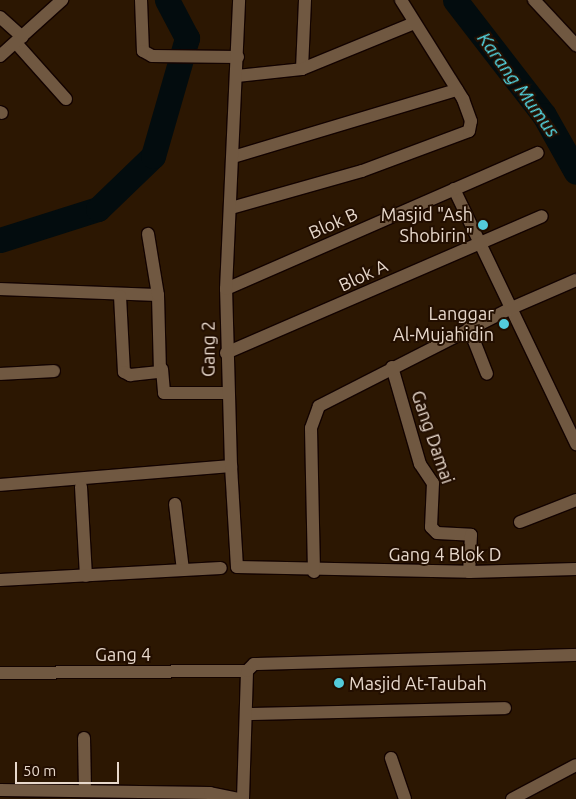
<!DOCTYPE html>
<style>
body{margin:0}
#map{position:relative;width:576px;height:799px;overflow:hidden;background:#2c1702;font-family:Ubuntu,sans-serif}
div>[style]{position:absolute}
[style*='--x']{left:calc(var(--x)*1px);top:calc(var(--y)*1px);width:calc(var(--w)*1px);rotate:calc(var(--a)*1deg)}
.river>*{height:25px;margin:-12.5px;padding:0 12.5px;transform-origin:12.5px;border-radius:12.5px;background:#030c0e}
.roads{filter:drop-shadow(1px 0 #130300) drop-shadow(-1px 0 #130300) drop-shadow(0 1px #130300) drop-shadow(0 -1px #130300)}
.street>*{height:12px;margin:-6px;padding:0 6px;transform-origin:6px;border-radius:6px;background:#705841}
.dots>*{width:14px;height:14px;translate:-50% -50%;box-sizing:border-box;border:2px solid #220e00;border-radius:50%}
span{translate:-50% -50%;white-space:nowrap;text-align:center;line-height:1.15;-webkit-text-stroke:4px #220e00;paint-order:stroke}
.poi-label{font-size:18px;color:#e8d9cc}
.right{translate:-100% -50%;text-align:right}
.left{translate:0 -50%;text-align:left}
.street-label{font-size:18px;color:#e8d9cc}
.water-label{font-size:19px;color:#57e2ef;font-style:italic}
.scale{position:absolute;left:15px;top:762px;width:104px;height:22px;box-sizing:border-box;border:2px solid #e8d9cc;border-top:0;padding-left:6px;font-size:15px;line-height:18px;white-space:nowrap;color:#e8d9cc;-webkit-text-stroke:4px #220e00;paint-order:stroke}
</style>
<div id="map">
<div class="river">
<i style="--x:455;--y:0;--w:145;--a:52.3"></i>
<i style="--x:544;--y:115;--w:65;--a:60.7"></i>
<i style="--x:0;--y:240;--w:103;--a:-17.6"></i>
<i style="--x:98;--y:209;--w:76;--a:-43.9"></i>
<i style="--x:153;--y:156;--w:123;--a:-73.9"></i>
<i style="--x:187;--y:38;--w:43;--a:-117.8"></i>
</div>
<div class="roads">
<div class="street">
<i style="--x:141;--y:0;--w:51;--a:87.8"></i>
<i style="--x:143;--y:51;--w:10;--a:29"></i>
<i style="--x:152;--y:56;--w:86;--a:0.7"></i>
<i style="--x:534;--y:0;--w:62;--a:47"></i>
<i style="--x:0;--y:17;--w:30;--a:42"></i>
<i style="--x:16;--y:43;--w:75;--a:48.2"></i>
<i style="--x:0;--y:56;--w:84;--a:-42.1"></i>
<i style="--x:302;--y:69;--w:69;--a:-87.5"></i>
<i style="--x:237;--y:76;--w:65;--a:-6.1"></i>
<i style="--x:302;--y:69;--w:121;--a:-22.3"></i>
<i style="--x:0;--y:112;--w:2;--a:27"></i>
<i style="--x:233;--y:157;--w:234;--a:-16.7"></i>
<i style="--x:454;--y:189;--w:283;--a:64.4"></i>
<i style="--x:231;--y:208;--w:136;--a:-15.8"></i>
<i style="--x:362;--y:171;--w:114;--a:-20.5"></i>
<i style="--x:469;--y:131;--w:10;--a:-79"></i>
<i style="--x:471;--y:121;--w:23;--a:-110"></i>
<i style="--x:463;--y:99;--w:117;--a:-122.1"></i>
<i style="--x:0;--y:289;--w:158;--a:2.2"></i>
<i style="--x:226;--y:289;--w:340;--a:-23.6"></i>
<i style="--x:120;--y:296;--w:76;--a:87"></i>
<i style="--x:124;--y:372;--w:7;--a:27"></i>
<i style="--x:130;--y:375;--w:30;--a:-6"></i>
<i style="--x:160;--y:372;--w:77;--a:-91.5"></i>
<i style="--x:158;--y:295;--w:62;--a:-99.3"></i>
<i style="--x:469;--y:328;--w:49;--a:68.6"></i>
<i style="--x:226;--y:353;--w:344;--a:-23.4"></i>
<i style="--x:392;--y:367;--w:101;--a:73.9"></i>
<i style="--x:420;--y:464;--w:23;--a:56"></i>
<i style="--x:433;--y:483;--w:44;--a:92.6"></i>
<i style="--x:431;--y:527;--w:8;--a:45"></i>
<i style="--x:437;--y:533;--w:34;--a:3"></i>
<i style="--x:471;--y:535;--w:37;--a:93"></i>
<i style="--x:162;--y:369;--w:24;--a:85"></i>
<i style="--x:164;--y:393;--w:62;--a:0"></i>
<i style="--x:0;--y:374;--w:54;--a:-3.2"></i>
<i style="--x:231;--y:466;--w:101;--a:86.6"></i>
<i style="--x:237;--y:567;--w:232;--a:1.2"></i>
<i style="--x:469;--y:572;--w:107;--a:-1.6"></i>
<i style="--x:0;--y:485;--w:232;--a:-4.7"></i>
<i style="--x:231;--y:466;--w:177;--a:-91.6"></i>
<i style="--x:226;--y:289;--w:289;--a:-87.4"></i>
<i style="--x:81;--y:487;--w:89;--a:86.8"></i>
<i style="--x:175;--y:504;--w:66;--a:83.1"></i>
<i style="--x:520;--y:522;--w:60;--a:-21.4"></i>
<i style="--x:314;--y:572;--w:144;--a:-91.2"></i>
<i style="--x:311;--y:428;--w:23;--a:-70"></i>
<i style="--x:319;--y:406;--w:213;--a:-27"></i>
<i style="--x:509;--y:309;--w:73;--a:-23.4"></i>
<i style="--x:0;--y:580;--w:221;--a:-3.1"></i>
<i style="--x:0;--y:673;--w:247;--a:-0.5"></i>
<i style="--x:247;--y:714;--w:258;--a:-1.3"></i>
<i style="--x:84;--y:738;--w:53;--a:88.9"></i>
<i style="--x:391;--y:758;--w:43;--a:71.1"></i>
<i style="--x:0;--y:790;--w:210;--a:0.8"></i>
<i style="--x:210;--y:793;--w:30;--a:12"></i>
<i style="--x:243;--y:799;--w:128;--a:-88.2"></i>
<i style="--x:247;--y:671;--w:10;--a:-45"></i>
<i style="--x:254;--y:664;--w:322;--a:-1.6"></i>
<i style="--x:512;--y:799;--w:72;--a:-28"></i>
</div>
</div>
<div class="dots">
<i style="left:483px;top:225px;background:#53cbdb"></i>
<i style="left:504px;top:324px;background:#53cbdb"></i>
<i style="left:339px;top:683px;background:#53cbdb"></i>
</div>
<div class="poi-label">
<span class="right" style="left:473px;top:225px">Masjid "Ash<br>Shobirin"</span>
<span class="right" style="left:494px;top:324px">Langgar<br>Al-Mujahidin</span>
<span class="left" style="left:349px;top:683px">Masjid At-Taubah</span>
</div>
<div class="street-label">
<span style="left:333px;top:223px;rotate:-24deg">Blok B</span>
<span style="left:363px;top:275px;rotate:-25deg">Blok A</span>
<span style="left:208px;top:349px;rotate:-90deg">Gang 2</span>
<span style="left:433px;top:437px;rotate:71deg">Gang Damai</span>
<span style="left:445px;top:554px">Gang 4 Blok D</span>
<span style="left:123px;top:654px">Gang 4</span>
</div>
<div class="water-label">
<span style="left:518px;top:85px;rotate:54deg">Karang Mumus</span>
</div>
<div class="scale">50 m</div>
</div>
